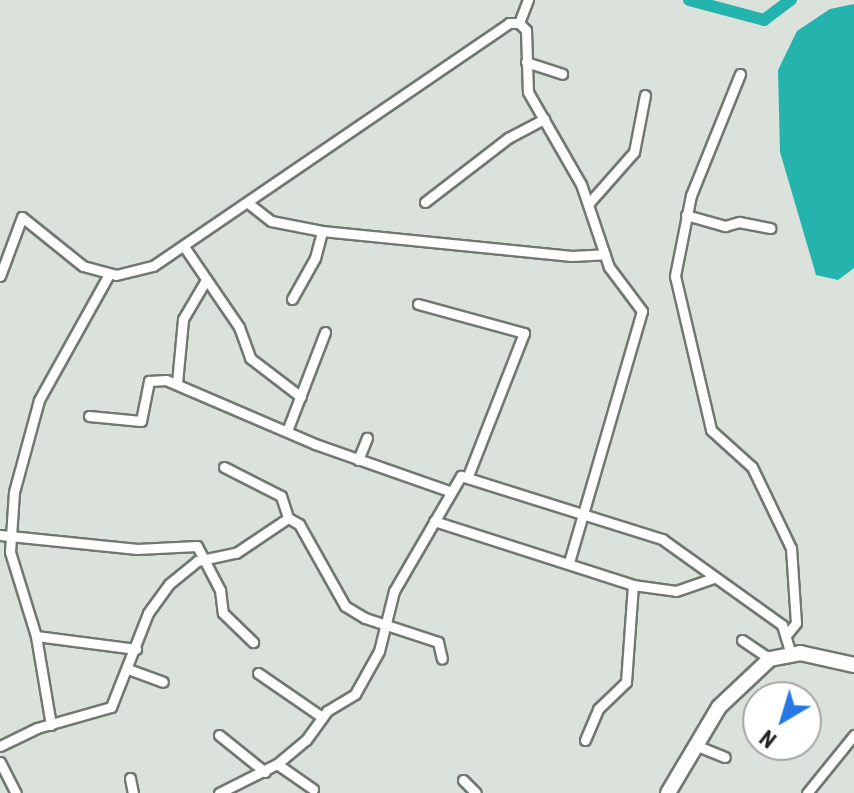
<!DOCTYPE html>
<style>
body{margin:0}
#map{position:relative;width:854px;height:793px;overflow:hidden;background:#dae2db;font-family:"Roboto Condensed",sans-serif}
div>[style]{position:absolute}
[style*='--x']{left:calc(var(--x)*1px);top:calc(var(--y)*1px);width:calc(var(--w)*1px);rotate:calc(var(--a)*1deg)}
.water>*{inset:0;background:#25b3ae}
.canal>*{height:12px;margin:-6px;padding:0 6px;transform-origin:6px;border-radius:6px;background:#25b3ae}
.roads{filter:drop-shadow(2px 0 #717871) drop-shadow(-2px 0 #717871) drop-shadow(0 2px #717871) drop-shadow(0 -2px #717871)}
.street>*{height:9px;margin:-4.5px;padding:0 4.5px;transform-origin:4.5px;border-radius:4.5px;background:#fff}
.secondary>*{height:14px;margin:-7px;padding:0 7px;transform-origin:7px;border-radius:7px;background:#fff}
span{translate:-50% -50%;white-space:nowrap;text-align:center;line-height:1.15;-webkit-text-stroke:7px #fff;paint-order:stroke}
.north{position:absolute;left:742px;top:681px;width:80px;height:80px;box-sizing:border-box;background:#fff;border:2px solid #a5a6a5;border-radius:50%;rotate:218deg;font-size:22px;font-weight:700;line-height:32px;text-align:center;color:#1f211f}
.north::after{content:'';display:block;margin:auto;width:28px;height:36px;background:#2679e4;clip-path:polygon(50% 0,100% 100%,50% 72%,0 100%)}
</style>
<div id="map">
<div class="water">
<i style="clip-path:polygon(854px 4px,854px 268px,838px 280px,816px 275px,780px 152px,778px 70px,797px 31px,830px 9px)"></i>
</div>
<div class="canal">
<i style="--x:689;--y:0;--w:78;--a:14.9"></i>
<i style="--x:764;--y:20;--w:34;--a:-37"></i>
</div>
<div class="roads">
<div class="street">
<i style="--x:519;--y:23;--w:10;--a:45"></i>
<i style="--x:526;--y:30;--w:62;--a:88.2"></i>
<i style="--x:528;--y:92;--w:106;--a:60.1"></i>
<i style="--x:581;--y:184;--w:88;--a:71.4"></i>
<i style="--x:609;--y:267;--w:55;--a:53.1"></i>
<i style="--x:642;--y:311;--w:262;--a:106.2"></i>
<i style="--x:519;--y:23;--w:25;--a:-69"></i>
<i style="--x:526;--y:62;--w:38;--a:18"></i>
<i style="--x:740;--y:74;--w:131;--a:112"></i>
<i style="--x:691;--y:195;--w:83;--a:101.2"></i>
<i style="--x:675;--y:276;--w:158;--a:76.8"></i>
<i style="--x:711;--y:430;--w:55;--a:42.1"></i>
<i style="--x:752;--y:467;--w:90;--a:64.3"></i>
<i style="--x:791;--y:548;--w:75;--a:86.2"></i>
<i style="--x:796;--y:623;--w:13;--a:129"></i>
<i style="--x:425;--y:202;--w:105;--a:-37.6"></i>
<i style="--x:508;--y:138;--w:41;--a:-27.8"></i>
<i style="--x:248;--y:203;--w:29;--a:38"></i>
<i style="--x:271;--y:221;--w:52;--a:11.1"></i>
<i style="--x:322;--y:231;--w:251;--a:5.7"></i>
<i style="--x:572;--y:256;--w:33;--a:-3"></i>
<i style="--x:589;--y:203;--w:68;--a:-48.6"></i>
<i style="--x:634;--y:152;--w:58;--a:-79.1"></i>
<i style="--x:686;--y:215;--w:41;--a:15.8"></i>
<i style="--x:725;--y:226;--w:15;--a:-16"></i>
<i style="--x:739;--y:222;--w:32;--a:11"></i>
<i style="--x:185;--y:248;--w:96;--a:55.6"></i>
<i style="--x:239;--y:327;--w:33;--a:70"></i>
<i style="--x:250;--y:358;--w:64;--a:37.4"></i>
<i style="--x:0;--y:276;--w:63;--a:-69.6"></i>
<i style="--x:22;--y:217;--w:78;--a:38.8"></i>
<i style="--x:83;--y:266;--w:34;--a:15"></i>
<i style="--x:116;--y:275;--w:38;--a:-14"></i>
<i style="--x:153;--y:266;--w:431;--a:-34.3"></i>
<i style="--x:509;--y:23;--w:10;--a:0"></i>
<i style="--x:292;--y:299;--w:47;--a:-60.7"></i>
<i style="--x:315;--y:258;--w:28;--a:-75"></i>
<i style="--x:418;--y:304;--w:110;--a:15.3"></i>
<i style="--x:524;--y:333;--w:154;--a:111.4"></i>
<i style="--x:177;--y:383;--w:64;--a:-84.6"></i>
<i style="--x:183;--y:319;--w:45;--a:-59.5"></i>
<i style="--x:89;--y:416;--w:52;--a:5.5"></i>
<i style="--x:141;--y:421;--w:41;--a:-78.7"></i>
<i style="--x:149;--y:381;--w:17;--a:-3"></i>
<i style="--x:166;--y:380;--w:162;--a:23.2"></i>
<i style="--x:315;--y:444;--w:142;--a:19.3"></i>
<i style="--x:287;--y:431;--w:106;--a:-69"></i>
<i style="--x:358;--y:460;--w:24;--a:-68"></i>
<i style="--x:224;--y:467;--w:64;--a:27"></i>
<i style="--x:281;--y:496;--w:23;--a:72"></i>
<i style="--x:434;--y:521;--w:209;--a:17.8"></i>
<i style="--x:633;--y:585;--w:43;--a:7.9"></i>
<i style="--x:676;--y:591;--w:39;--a:-19"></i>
<i style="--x:0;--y:535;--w:138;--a:5.8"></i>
<i style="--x:137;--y:549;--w:60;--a:-2.9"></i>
<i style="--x:197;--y:546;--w:50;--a:62.4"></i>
<i style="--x:220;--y:590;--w:23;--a:83"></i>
<i style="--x:223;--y:613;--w:42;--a:44"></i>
<i style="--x:36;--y:636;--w:101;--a:7.4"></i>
<i style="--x:742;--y:640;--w:34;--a:34"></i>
<i style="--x:128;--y:669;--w:37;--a:20"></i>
<i style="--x:258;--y:673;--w:78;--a:34.5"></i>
<i style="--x:51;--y:725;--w:90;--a:-99.6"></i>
<i style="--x:36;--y:636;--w:88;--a:-107.2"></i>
<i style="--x:10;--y:552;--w:60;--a:-86.2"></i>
<i style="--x:14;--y:492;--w:95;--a:-74.8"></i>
<i style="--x:39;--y:400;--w:144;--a:-60.9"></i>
<i style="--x:219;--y:735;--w:59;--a:38.8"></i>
<i style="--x:585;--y:740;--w:34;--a:-67"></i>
<i style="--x:598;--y:709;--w:39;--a:-44"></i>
<i style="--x:626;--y:682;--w:97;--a:-85.9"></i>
<i style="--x:695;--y:745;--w:32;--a:22"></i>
<i style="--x:0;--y:746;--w:41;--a:-25.9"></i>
<i style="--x:37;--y:728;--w:77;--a:-15.8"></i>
<i style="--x:111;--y:707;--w:101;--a:-68.5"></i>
<i style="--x:148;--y:613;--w:36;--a:-54"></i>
<i style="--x:169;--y:584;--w:36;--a:-39"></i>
<i style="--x:197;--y:561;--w:40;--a:-12"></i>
<i style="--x:236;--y:553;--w:63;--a:-33.9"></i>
<i style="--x:288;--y:518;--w:13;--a:29"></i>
<i style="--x:299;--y:524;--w:94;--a:60.7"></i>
<i style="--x:345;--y:606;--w:23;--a:31"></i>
<i style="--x:365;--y:618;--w:77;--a:18.2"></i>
<i style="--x:438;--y:642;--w:17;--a:77"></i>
<i style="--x:0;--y:762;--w:35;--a:63"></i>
<i style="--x:277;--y:764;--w:44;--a:34.8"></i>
<i style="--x:130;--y:778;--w:15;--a:79"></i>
<i style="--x:463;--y:780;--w:18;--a:45"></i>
<i style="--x:219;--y:793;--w:65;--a:-26.6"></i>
<i style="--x:277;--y:764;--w:38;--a:-40"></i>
<i style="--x:306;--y:740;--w:36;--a:-54"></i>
<i style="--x:327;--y:711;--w:33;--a:-31"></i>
<i style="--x:355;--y:694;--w:49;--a:-60.8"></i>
<i style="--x:379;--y:651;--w:62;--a:-76"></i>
<i style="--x:394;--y:591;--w:133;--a:-59.8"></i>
<i style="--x:461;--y:476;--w:211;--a:17.4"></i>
<i style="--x:662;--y:539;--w:148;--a:35.6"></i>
<i style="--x:782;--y:625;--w:30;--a:73"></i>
<i style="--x:807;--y:793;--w:75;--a:-51"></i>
</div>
<div class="secondary">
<i style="--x:668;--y:793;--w:100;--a:-59.3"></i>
<i style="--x:719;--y:707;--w:70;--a:-43.3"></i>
<i style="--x:770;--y:659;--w:31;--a:-11"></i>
<i style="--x:800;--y:653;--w:55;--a:12.5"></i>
</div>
</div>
<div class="north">N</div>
</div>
